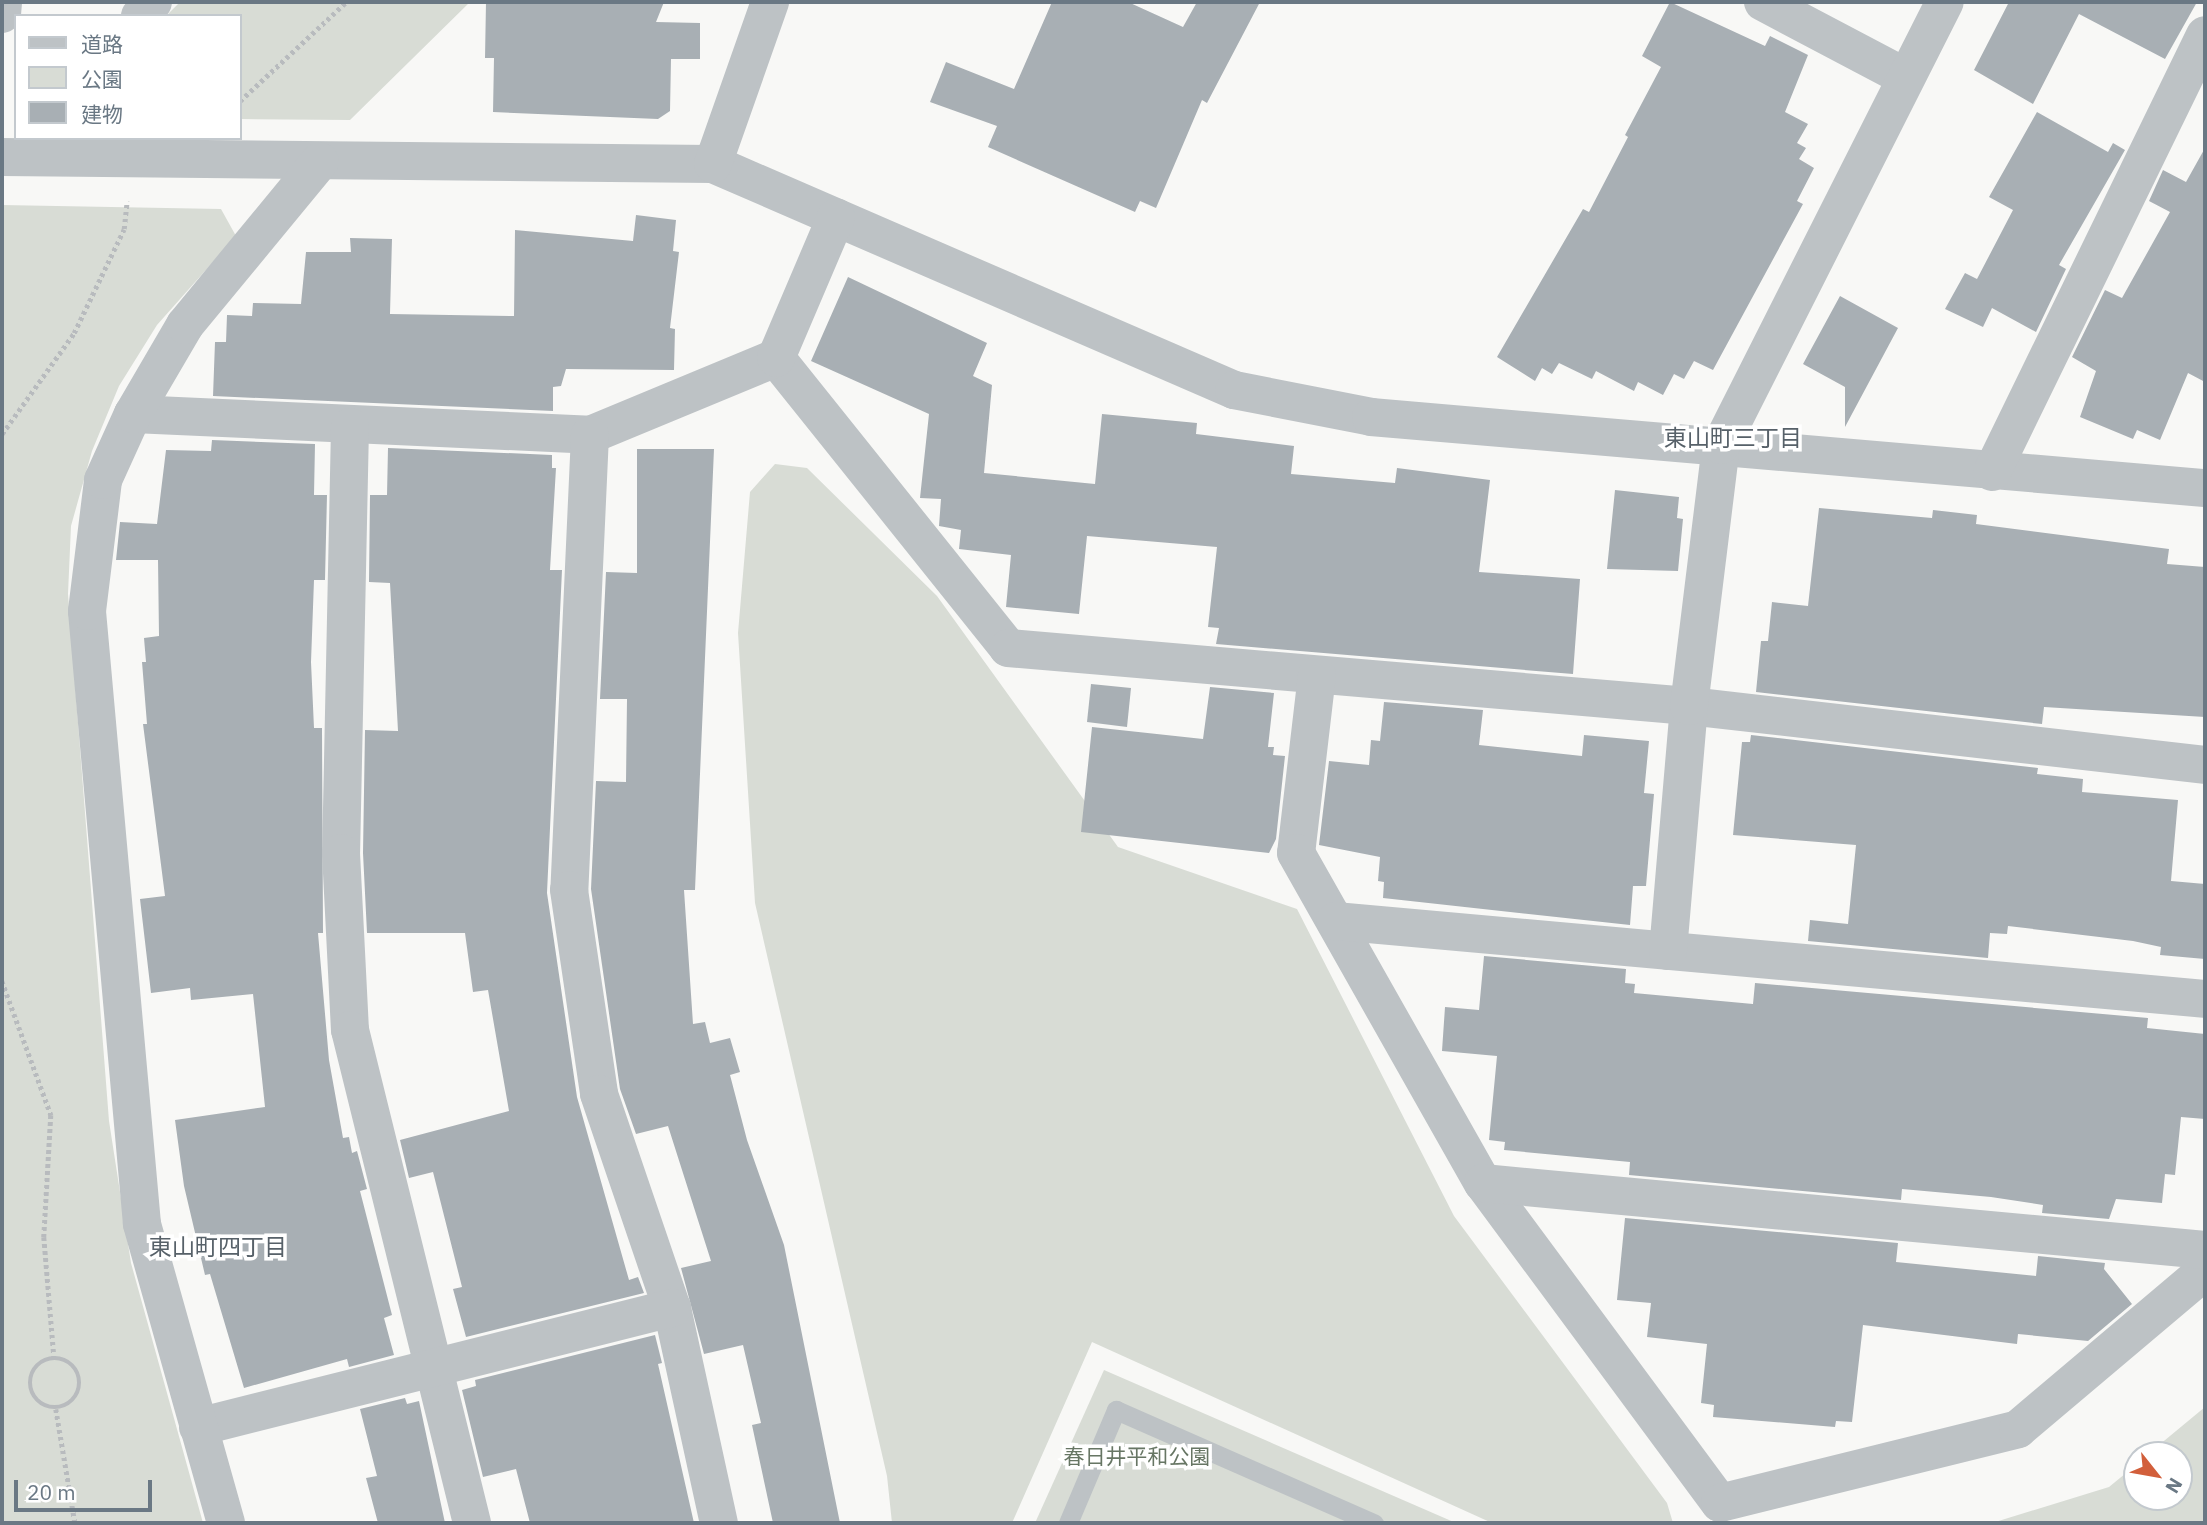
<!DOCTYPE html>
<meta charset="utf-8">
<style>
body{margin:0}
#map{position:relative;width:2207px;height:1525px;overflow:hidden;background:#f8f8f6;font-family:"IBM Plex Sans","Noto Sans JP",sans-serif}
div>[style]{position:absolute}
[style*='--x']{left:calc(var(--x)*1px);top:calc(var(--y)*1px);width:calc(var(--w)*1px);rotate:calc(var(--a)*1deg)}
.green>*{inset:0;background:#d8dcd5}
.building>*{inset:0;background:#a8afb4}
.path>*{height:4.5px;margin-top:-2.25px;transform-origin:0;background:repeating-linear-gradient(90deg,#b8bbbe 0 3.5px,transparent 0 7px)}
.path>.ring{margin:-2.25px;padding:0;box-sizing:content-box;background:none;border:4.5px solid #b8bbbe;border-radius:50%}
.service>*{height:19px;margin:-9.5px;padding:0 9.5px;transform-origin:9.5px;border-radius:9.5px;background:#bdc2c5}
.minor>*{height:38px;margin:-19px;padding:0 19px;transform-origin:19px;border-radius:19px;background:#bdc2c5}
.tertiary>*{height:38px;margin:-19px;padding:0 19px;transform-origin:19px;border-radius:19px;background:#bdc2c5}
span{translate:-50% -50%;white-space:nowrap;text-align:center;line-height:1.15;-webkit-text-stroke:7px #fff;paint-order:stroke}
.park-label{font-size:21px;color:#677664}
.neighbourhood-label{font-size:23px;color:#576169}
.frame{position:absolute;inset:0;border:4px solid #6a7884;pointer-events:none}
.legend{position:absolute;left:14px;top:14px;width:228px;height:126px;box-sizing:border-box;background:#fff;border:2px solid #c3c9ce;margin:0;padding:9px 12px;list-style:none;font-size:21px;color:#6a7884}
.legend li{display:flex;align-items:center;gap:14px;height:35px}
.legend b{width:35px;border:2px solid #c3c9ce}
.north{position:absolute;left:2123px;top:1441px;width:70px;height:70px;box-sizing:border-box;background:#fff;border:2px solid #c3c9ce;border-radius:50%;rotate:121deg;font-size:19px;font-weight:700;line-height:28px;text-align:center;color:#6a7884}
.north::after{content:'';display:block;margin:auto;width:24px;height:32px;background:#d25f3b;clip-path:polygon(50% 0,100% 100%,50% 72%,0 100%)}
.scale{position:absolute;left:14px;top:1480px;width:138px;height:32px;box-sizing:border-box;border:4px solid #6a7884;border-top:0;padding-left:9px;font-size:21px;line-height:24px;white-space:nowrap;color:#6a7884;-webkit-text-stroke:5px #fff;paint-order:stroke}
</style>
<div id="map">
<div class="green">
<i style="clip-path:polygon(180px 2px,470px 2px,350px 120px,240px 119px,240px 16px,166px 16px)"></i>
<i style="clip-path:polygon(2px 205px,221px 209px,236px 236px,157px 325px,119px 386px,92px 451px,71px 526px,68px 594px,109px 1121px,131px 1263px,203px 1523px,2px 1523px)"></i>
<i style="clip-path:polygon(775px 464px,807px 468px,937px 596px,1118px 847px,1297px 909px,1454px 1216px,1667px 1503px,1673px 1523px,1492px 1523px,1092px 1342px,1012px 1523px,892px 1523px,887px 1476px,755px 903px,738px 633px,750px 492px)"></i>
<i style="clip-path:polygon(1104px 1370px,1456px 1523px,1035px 1523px)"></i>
<i style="clip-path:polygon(2205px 1407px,2205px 1523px,1992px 1523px,2109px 1487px,2137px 1464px,2137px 1497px,2179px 1497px,2179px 1455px,2147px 1455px)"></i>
</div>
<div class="building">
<i style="clip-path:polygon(486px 2px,664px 2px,656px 22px,700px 23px,700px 59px,671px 59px,670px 111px,658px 119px,493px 112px,494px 58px,485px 58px)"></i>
<i style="clip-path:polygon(1052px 2px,1128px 2px,1183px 27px,1197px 2px,1260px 2px,1207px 103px,1202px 100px,1156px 208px,1140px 201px,1135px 212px,988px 147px,997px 126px,930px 102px,946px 62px,1014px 89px)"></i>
<i style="clip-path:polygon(1670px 2px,1765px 46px,1770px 36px,1808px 55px,1785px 112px,1808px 124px,1797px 143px,1806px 148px,1799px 159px,1814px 168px,1797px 201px,1803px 204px,1713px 370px,1694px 361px,1684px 379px,1674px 374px,1663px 395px,1638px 382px,1634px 391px,1596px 371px,1592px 379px,1559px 363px,1552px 374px,1542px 368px,1535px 381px,1497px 357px,1583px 209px,1589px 212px,1628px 137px,1625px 135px,1661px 67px,1642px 56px)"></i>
<i style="clip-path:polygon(2009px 2px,2197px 2px,2165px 59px,2079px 14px,2033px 104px,1974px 70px)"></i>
<i style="clip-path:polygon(2037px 112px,2108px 152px,2113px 143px,2125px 150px,2059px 265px,2066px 269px,2036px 332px,1992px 308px,1983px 327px,1945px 309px,1965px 273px,1977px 279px,2013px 210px,1989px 197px)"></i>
<i style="clip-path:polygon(2205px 148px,2205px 382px,2188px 373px,2160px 440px,2137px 430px,2133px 439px,2080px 417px,2096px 371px,2072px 357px,2105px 290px,2122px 298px,2170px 212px,2149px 201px,2163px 170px,2186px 182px)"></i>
<i style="clip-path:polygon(636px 215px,676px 220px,673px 251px,679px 252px,670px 328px,675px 329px,674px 370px,566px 369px,561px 386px,553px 387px,553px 411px,213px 396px,215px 342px,226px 342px,227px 315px,252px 316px,253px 303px,301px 304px,306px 252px,351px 252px,350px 238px,392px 239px,390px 314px,514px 316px,515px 230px,633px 241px)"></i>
<i style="clip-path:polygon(848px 277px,987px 343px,973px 376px,992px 385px,984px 473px,1095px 484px,1102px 414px,1197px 423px,1196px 434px,1294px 446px,1291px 474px,1395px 483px,1397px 468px,1490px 480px,1479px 572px,1580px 579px,1573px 674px,1216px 644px,1219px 628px,1208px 627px,1217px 547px,1087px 536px,1079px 614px,1006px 607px,1011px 555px,959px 549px,961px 530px,939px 526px,941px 499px,920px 498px,929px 414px,811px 361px)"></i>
<i style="clip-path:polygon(1840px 296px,1898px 328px,1845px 427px,1845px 387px,1803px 364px)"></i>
<i style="clip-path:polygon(212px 440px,315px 444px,314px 495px,327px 495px,325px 580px,314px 580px,311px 662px,314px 728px,322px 728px,323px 933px,318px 933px,329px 1060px,343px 1138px,349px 1137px,352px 1153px,357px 1151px,367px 1189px,360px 1191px,392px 1315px,384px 1318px,394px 1355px,349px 1367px,347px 1359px,244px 1388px,210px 1274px,205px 1275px,184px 1186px,175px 1120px,265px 1107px,253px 994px,191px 1000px,190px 988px,151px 993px,140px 899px,165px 896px,143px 724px,147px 724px,142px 662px,146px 662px,144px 638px,159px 636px,158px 560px,116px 560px,120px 522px,157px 524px,166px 450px,211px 451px)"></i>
<i style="clip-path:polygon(388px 448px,552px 455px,552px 468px,556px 468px,550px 570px,562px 570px,547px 893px,577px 1097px,629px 1280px,638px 1277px,644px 1293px,466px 1337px,453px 1289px,462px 1287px,433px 1172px,409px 1178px,400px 1140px,509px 1111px,488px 990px,473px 992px,465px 933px,367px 933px,363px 853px,365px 730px,398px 731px,390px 583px,369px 582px,370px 495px,387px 495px)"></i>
<i style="clip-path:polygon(637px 449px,714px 449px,695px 890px,684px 890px,693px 1024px,705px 1022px,710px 1043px,730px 1038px,740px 1072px,730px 1075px,747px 1140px,784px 1245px,840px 1523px,773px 1523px,752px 1425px,761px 1423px,743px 1345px,704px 1354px,681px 1268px,711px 1261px,668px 1126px,636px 1134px,620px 1089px,591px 889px,596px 781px,626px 782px,627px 699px,600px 699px,606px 572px,637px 573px)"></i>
<i style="clip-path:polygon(1615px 490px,1679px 497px,1677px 518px,1683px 519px,1678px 571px,1607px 569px)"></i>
<i style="clip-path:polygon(1819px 508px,1932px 518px,1933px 510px,1977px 515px,1976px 524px,2169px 549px,2167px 564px,2205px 567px,2205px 717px,2044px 707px,2042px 724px,1756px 692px,1761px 641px,1768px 641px,1772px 602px,1808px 606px)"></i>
<i style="clip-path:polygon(1091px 684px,1131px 688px,1127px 727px,1087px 722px)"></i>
<i style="clip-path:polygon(1210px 687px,1274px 693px,1268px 747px,1274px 747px,1273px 755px,1285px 756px,1276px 839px,1269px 853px,1081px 832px,1092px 727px,1203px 739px)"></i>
<i style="clip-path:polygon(1384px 702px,1483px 710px,1479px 745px,1582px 756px,1584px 735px,1649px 741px,1644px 793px,1654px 794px,1646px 886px,1633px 886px,1630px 925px,1383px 898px,1384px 882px,1378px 881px,1380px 857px,1319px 845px,1329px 761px,1369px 765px,1371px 740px,1380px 741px)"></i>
<i style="clip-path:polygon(1751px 735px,2038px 768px,2037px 774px,2083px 779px,2082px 792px,2178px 800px,2171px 881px,2205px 884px,2205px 959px,2160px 955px,2161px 947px,2133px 941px,2008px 926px,2007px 934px,1990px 933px,1988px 958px,1808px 941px,1810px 920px,1848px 924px,1856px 845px,1733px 835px,1742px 742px,1750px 742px)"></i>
<i style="clip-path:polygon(1484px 956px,1626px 969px,1625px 983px,1635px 984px,1634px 993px,1753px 1004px,1755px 983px,2148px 1018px,2147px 1028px,2205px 1034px,2205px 1119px,2181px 1117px,2175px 1175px,2165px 1174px,2162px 1203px,2116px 1199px,2109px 1219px,2042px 1213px,2043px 1205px,1991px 1197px,1902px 1189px,1901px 1200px,1629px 1175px,1630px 1162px,1504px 1150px,1505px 1142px,1489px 1140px,1497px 1056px,1442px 1051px,1445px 1007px,1479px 1010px)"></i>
<i style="clip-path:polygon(1625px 1218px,1898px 1243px,1896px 1262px,2036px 1276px,2038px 1256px,2105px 1263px,2104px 1269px,2132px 1304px,2088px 1341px,2018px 1334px,2017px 1344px,1863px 1325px,1852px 1422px,1836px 1421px,1835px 1427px,1713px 1417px,1714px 1405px,1701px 1403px,1707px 1344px,1647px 1337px,1651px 1303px,1617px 1300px)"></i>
<i style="clip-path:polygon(655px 1335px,662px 1363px,658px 1364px,694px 1523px,530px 1523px,516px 1469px,483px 1477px,462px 1390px,476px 1386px,475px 1380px)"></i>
<i style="clip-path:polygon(405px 1398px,407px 1404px,419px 1401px,445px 1523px,378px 1523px,366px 1478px,377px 1476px,360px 1409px)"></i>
</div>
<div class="path">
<i style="--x:240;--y:101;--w:145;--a:-43"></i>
<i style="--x:2;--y:434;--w:124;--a:-54.5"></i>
<i style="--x:74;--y:333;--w:115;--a:-64.3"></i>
<i style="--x:124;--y:229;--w:28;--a:-84"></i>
<i style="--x:2;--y:981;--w:143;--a:69.9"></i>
<i style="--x:51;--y:1115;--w:122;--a:93.3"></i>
<i style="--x:44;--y:1237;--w:120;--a:85.2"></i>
<i class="ring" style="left:30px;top:1358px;width:45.5px;height:45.5px"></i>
<i style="--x:56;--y:1409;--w:116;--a:80.5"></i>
</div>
<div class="service">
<i style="--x:1068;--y:1523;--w:123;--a:-67"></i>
<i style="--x:1116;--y:1410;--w:282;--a:23.7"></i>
</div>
<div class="minor">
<i style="--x:1763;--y:2;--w:161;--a:27.8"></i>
<i style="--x:2;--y:14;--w:12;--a:-85"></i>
<i style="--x:140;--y:16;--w:19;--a:-47"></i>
<i style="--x:2;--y:157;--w:711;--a:0.56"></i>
<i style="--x:713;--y:164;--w:568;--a:23.45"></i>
<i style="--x:1234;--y:390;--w:140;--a:11.1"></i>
<i style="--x:1371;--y:417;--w:837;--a:4.87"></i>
<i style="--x:776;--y:358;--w:371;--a:51.3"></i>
<i style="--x:1008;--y:648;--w:683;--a:4.87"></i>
<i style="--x:1689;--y:706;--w:519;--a:6.52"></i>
<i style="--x:133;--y:414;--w:457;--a:2.6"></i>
<i style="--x:590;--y:435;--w:201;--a:-22.5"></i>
<i style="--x:776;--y:358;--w:153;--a:-66.9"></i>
<i style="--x:350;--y:427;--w:426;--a:91.2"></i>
<i style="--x:341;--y:853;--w:177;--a:87.1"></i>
<i style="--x:350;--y:1030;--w:508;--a:76.1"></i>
<i style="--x:590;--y:435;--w:455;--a:92.6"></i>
<i style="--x:569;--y:890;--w:206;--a:81.6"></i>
<i style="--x:599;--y:1094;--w:226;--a:71.2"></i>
<i style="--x:672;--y:1308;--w:220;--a:77.7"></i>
<i style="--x:1992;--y:472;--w:486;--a:-64"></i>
<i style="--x:1317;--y:675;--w:179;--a:96.7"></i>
<i style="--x:1296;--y:853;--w:379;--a:60.5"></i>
<i style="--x:1483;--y:1183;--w:398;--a:53.5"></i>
<i style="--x:1720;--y:1503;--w:307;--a:-13.9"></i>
<i style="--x:2018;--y:1429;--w:245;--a:-40.2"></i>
<i style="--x:1335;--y:921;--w:873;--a:5.12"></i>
<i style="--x:1668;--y:951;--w:246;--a:-85.1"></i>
<i style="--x:1689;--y:706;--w:263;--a:-83"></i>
<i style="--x:1721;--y:445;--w:496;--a:-63.2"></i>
<i style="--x:1483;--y:1183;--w:725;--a:5.3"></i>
<i style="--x:198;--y:1427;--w:489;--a:-14.1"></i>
<i style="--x:226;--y:1523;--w:311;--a:-105.7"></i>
<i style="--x:142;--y:1224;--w:615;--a:-95.13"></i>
<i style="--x:87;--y:611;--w:132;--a:-83"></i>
<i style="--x:103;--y:480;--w:72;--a:-65.6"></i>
<i style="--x:133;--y:414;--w:103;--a:-59.7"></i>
<i style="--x:185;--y:325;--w:212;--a:-50.5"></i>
</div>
<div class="tertiary">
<i style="--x:713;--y:164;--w:172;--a:-70.6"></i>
</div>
<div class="park-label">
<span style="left:1137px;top:1456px">春日井平和公園</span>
</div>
<div class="neighbourhood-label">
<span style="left:1733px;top:437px">東山町三丁目</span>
<span style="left:218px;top:1246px">東山町四丁目</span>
</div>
<div class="frame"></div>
<ul class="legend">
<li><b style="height:9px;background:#bdc2c5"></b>道路</li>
<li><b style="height:19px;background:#d8dcd5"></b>公園</li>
<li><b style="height:19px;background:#a8afb4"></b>建物</li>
</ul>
<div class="north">N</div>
<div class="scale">20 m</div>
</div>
